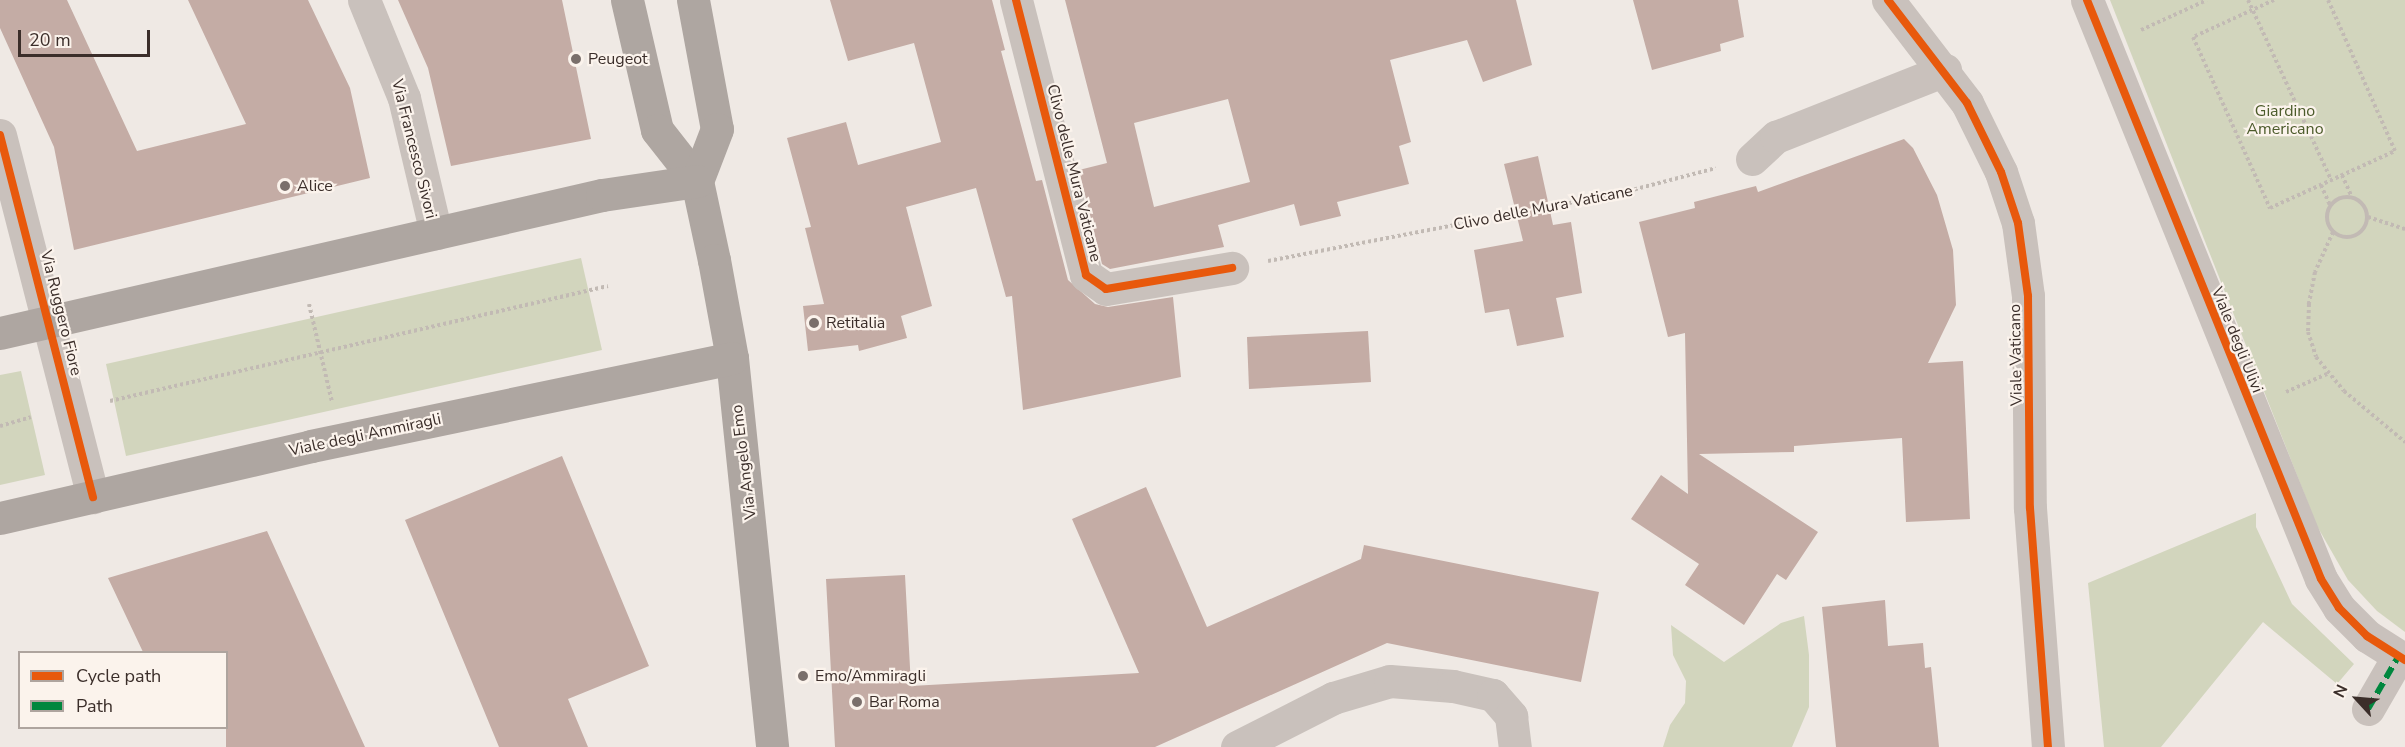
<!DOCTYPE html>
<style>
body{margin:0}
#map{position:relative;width:2405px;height:747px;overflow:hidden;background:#efe9e4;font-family:"Nunito Sans",sans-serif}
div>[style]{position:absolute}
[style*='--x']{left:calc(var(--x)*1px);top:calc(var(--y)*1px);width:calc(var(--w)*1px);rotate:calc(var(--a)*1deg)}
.green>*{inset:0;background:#d2d5bd}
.building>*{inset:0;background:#c4aca5}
.path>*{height:4px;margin-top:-2px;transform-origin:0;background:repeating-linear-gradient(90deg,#c2bab4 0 3px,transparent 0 6px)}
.path>.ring{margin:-2px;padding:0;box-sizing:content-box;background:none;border:4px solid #c2bab4;border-radius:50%}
.minor>*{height:33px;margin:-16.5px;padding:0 16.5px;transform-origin:16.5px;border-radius:16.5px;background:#c9c1bc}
.major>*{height:33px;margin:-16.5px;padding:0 16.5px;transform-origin:16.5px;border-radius:16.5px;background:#aea6a1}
.quiet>*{height:6px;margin-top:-3px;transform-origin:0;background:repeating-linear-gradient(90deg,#00873e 0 12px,transparent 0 18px)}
.cycleway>*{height:8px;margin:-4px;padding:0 4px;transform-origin:4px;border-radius:4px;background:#e8590c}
.dots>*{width:16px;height:16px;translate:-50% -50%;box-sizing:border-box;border:3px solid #fbf3ec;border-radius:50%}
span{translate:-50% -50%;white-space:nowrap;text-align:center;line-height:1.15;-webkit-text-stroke:4.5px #fbf3ec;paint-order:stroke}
.poi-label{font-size:16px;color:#3b2e2a}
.left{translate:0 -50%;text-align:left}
.park-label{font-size:16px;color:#4c5b2b}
.street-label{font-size:16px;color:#3b2e2a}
.legend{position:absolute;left:18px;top:651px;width:210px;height:78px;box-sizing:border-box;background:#fbf3ec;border:2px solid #aea49e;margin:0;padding:8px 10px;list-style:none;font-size:18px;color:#3b2e2a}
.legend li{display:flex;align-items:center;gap:12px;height:30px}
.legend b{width:30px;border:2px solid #aea49e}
.north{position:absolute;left:2327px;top:669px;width:60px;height:60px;-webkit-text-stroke:4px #fbf3ec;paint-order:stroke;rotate:296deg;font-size:16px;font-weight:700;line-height:24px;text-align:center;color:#3b2e2a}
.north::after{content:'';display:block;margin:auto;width:21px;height:27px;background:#3b2e2a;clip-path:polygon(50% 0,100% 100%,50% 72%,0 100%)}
.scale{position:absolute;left:18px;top:30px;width:132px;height:27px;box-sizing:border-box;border:3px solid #3b2e2a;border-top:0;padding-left:8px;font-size:18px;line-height:21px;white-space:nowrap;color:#3b2e2a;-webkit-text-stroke:4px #fbf3ec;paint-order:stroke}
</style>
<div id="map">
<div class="green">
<i style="clip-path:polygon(2110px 0,2405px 0,2405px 632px,2377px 611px,2348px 580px,2317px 526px)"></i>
<i style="clip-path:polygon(581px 258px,602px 350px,126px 456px,106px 364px)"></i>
<i style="clip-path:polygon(21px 371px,45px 475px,0 485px,0 375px)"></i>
<i style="clip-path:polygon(2256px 513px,2256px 527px,2292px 604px,2354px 664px,2337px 684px,2263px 622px,2161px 747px,2104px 747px,2088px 583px)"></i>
<i style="clip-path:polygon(1804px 616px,1809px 655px,1809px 707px,1792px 747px,1663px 747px,1670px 725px,1685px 703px,1686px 681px,1673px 655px,1671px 625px,1724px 662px,1781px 623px)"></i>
</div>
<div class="building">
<i style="clip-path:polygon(0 0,67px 0,137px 151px,246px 124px,188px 0,308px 0,350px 88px,370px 178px,74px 250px,54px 147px,0 28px)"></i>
<i style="clip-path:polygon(398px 0,562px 0,591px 139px,451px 166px,428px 68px)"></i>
<i style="clip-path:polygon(830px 0,992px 0,1005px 50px,1001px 51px,1036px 181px,1042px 180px,1068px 280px,1095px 304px,1108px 307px,1173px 297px,1181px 377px,1023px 410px,1012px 296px,1006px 297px,976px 188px,906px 207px,932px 306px,901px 316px,907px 338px,859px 351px,858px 345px,808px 351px,803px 306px,824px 304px,805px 228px,811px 227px,787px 138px,846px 122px,858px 165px,941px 142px,914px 43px,848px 61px)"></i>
<i style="clip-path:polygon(evenodd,1065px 0,1516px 0,1532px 65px,1483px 82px,1467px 40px,1390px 60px,1411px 142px,1399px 146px,1409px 184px,1337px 202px,1341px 216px,1300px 226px,1294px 204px,1218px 225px,1224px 247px,1110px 269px,1102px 264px,1079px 170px,1107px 163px,1065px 0,1228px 99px,1250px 182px,1154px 207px,1134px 123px,1228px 99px)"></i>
<i style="clip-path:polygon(1633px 0,1738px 0,1744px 37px,1720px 44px,1721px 51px,1652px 70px)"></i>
<i style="clip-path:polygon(1904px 139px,1913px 148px,1937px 195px,1953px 250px,1956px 305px,1928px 363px,1963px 361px,1970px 519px,1906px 522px,1902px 438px,1794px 446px,1794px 452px,1699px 454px,1818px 532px,1786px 580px,1777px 574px,1744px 625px,1685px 585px,1699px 564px,1631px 519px,1661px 475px,1688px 494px,1685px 333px,1668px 337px,1639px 222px,1695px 208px,1694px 202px,1756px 186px,1758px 192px)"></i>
<i style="clip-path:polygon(1538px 156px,1553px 225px,1571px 222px,1582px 293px,1556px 298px,1564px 337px,1517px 346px,1509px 309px,1485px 313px,1474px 250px,1523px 241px,1504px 164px)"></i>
<i style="clip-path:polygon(1368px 331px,1371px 382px,1249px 389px,1247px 337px)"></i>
<i style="clip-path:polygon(562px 456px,649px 666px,568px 699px,588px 747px,499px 747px,405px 520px)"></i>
<i style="clip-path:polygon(1146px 487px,1207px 627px,1361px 559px,1364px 545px,1599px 592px,1581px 682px,1387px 643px,1155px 747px,835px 747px,826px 579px,905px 575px,911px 686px,1139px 673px,1072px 519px)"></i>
<i style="clip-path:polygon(267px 531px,365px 747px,226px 747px,226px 652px,143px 652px,108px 578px)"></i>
<i style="clip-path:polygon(1885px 600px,1888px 646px,1923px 643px,1925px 668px,1931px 667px,1939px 747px,1836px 747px,1822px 607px)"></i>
</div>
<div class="path">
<i style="--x:2248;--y:0;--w:198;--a:65.2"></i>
<i style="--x:2274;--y:0;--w:89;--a:155.4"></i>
<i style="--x:2193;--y:37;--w:188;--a:65.8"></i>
<i style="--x:2270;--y:208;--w:137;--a:-24.5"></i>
<i style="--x:2395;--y:151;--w:165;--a:-113.9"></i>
<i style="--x:2141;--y:30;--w:72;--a:-24.4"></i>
<i style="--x:2342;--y:175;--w:24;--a:66"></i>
<i style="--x:2321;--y:185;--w:22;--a:66"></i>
<i class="ring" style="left:2327px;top:197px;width:36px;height:36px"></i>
<i style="--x:2368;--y:217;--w:39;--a:18"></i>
<i style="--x:2333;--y:232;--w:44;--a:114.2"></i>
<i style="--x:2315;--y:272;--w:33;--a:101"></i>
<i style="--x:2309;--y:304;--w:28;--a:92"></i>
<i style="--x:2308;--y:332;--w:26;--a:72"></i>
<i style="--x:2316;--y:357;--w:44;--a:50.5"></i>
<i style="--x:2344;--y:391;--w:80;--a:39.9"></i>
<i style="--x:1268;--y:261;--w:355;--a:-10.9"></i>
<i style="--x:1617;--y:194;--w:102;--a:-14.7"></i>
<i style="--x:309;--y:304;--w:101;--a:76.8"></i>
<i style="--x:2286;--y:392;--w:45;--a:-23.7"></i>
<i style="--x:110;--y:401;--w:511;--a:-13"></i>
<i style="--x:0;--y:426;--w:32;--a:-16"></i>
</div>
<div class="minor">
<i style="--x:364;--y:0;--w:106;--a:67.8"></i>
<i style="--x:404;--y:98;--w:139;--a:76.7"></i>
<i style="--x:1016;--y:0;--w:284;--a:75.7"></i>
<i style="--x:1086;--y:275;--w:24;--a:35"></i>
<i style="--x:1106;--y:289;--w:128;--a:-9.5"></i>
<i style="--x:1888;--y:0;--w:130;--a:52.5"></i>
<i style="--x:1967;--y:103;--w:77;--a:63.8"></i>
<i style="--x:2001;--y:172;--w:54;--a:71.6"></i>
<i style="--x:2018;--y:223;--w:74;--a:82.2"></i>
<i style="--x:2028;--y:296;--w:212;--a:89.5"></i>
<i style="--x:2030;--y:508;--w:240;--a:85.7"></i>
<i style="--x:2087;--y:0;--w:624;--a:67.99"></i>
<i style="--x:2321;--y:579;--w:34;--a:58"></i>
<i style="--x:2339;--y:608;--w:40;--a:45"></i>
<i style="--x:2367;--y:636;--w:45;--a:32.3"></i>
<i style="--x:0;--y:135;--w:374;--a:75.6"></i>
<i style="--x:1752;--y:159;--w:33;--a:-43"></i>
<i style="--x:1776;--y:137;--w:182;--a:-21.6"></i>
<i style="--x:2368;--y:709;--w:60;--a:-60"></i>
<i style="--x:1237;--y:747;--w:108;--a:-27"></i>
<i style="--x:1333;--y:698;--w:59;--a:-16.6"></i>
<i style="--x:1390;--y:681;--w:63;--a:4.5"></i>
<i style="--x:1453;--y:686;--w:41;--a:12.7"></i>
<i style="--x:1493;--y:695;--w:28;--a:49"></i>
<i style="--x:1511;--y:716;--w:31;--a:83"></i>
</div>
<div class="major">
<i style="--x:627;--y:0;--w:133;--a:77"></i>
<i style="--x:657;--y:130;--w:65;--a:51.9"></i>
<i style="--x:697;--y:181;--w:81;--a:77.9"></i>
<i style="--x:714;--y:260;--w:100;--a:79.6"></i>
<i style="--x:732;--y:358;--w:391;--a:84.1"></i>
<i style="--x:693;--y:0;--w:131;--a:79.5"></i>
<i style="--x:717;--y:129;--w:56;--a:111"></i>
<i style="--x:0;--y:333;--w:618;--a:-12.91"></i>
<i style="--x:602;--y:195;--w:96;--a:-8.4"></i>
<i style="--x:0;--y:518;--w:319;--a:-13"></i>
<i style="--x:311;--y:446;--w:430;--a:-11.8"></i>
</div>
<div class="quiet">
<i style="--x:2368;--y:709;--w:60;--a:-60"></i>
</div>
<div class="cycleway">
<i style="--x:1016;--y:0;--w:284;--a:75.7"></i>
<i style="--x:1086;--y:275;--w:24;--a:35"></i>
<i style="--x:1106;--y:289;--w:128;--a:-9.5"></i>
<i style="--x:1888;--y:0;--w:130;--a:52.5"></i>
<i style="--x:1967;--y:103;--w:77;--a:63.8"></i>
<i style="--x:2001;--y:172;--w:54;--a:71.6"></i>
<i style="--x:2018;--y:223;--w:74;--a:82.2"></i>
<i style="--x:2028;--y:296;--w:212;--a:89.5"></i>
<i style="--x:2030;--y:508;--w:240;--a:85.7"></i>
<i style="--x:2087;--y:0;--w:624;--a:67.99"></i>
<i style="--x:2321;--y:579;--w:34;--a:58"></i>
<i style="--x:2339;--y:608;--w:40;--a:45"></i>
<i style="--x:2367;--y:636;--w:45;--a:32.3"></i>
<i style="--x:0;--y:135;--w:374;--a:75.6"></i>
</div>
<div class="dots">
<i style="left:576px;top:59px;background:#7a6f6b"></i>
<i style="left:285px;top:186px;background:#7a6f6b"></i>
<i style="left:814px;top:323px;background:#7a6f6b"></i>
<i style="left:803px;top:676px;background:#7a6f6b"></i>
<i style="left:857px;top:702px;background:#7a6f6b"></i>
</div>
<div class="poi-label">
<span class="left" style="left:588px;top:59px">Peugeot</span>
<span class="left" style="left:297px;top:186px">Alice</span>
<span class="left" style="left:826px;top:323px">Retitalia</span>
<span class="left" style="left:815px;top:676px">Emo/Ammiragli</span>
<span class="left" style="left:869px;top:702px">Bar Roma</span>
</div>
<div class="park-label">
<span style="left:2285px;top:120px">Giardino<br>Americano</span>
</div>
<div class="street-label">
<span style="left:414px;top:149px;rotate:76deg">Via Francesco Sivori</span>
<span style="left:1074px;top:173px;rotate:76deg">Clivo delle Mura Vaticane</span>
<span style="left:1543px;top:208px;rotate:-11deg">Clivo delle Mura Vaticane</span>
<span style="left:61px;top:313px;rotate:76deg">Via Ruggero Fiore</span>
<span style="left:2237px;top:340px;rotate:68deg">Viale degli Ulivi</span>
<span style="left:2016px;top:355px;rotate:-91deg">Viale Vaticano</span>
<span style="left:365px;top:435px;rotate:-12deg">Viale degli Ammiragli</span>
<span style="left:744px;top:462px;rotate:-97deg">Via Angelo Emo</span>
</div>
<ul class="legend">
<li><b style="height:8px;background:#e8590c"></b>Cycle path</li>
<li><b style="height:8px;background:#00873e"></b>Path</li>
</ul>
<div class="north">N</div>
<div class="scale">20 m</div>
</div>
